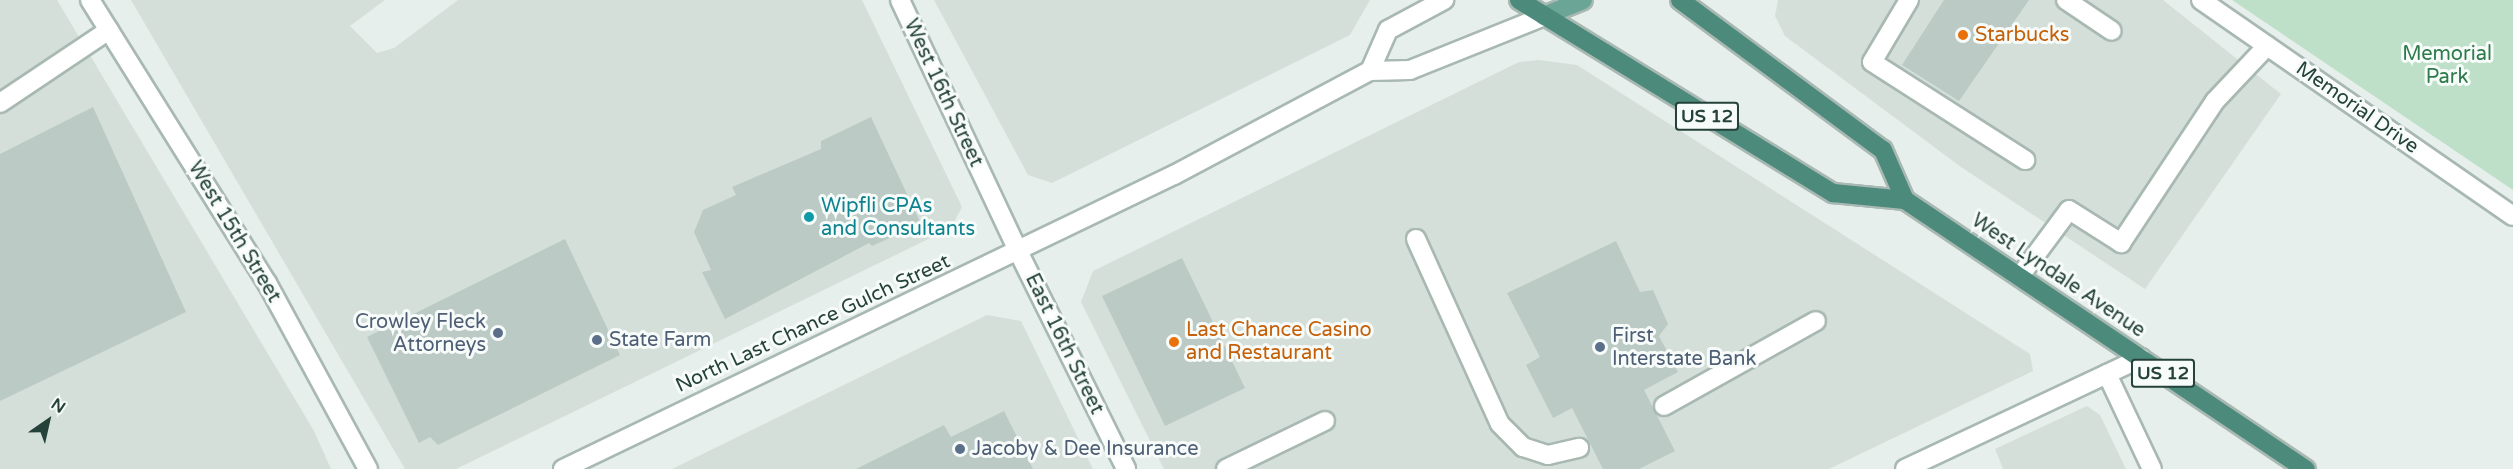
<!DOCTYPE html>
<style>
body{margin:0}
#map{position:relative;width:2513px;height:469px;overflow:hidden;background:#e6efeb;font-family:"Varela Round",sans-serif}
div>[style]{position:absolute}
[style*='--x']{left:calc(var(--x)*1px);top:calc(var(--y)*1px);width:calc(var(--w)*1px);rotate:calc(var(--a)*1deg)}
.built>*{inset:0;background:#d4dfda}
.green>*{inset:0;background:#bfe0c8}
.building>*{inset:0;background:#bbcac4}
.roads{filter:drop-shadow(2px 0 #a8b8b2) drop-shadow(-2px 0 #a8b8b2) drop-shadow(0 2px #a8b8b2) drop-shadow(0 -2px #a8b8b2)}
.service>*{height:18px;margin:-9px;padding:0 9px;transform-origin:9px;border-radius:9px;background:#fff}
.minor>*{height:18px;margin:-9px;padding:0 9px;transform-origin:9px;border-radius:9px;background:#fff}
.secondary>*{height:18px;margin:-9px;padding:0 9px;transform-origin:9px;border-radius:9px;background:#fff}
.primary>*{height:18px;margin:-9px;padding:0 9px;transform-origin:9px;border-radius:9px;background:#6aa596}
.trunk>*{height:18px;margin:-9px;padding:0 9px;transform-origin:9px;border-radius:9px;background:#4c8a7c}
.dots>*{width:16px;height:16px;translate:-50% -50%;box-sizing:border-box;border:3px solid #f7fbf9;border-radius:50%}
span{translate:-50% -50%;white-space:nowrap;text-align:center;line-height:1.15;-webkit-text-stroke:6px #f7fbf9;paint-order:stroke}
.shield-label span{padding:2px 4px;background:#f7fbf9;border:2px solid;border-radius:4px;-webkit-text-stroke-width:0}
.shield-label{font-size:18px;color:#24423a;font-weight:700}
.food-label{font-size:20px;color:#c56008}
.left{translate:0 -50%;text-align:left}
.park-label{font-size:20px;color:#2d7a4b}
.street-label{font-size:20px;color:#24423a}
.culture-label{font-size:20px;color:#0d838f}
.service-label{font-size:20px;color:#4e5e75}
.right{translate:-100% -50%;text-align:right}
.north{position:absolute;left:18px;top:391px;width:60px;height:60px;-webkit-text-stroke:4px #f7fbf9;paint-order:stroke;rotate:34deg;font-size:16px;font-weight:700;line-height:24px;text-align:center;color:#24423a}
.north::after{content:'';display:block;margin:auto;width:21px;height:27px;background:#24423a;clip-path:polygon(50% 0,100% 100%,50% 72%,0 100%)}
</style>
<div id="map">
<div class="built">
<i style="clip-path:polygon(0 0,57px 0,314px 431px,331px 469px,0 469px)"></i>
<i style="clip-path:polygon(131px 0,385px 0,350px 26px,377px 53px,394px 48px,458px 0,862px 0,962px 207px,951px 228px,456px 469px,405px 469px)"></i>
<i style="clip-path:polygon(934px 0,1370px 0,1350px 35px,1052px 183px,1028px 175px)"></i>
<i style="clip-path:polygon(1778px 0,2163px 0,2281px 94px,2145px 289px,1961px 167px,1785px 36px,1775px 16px)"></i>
<i style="clip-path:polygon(1539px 60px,1577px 65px,2030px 354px,2033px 371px,1829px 469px,1164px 469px,1081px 302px,1093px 271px,1519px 62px)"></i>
<i style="clip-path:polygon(987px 315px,1021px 321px,1093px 469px,672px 469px)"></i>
<i style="clip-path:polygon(2087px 406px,2100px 415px,2126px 469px,2003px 469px,1995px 449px)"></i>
</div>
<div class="green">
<i style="clip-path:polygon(2232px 0,2513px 0,2513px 190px)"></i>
</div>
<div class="building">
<i style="clip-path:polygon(1944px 0,2029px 0,1959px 101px,1902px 65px)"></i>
<i style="clip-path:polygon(93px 107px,186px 312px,0 401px,0 154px)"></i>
<i style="clip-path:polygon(871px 117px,921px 224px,872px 246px,869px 243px,725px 319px,702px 272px,711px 270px,694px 232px,703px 210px,736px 195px,732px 187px,821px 149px,821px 141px)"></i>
<i style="clip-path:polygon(565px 239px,620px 355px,438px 445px,430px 437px,419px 443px,367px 337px)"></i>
<i style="clip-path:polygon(1616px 241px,1640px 292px,1653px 290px,1668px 324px,1659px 336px,1678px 372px,1644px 390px,1675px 451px,1639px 469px,1603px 469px,1572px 408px,1553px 418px,1526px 365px,1540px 357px,1507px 293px)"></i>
<i style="clip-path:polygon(1182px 258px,1245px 388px,1165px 426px,1102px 296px)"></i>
<i style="clip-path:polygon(1004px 411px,1033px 469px,856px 469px,944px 425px,951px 437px)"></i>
</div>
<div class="roads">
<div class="service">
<i style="--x:1909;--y:0;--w:72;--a:120.8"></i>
<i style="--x:1872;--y:62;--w:182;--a:32.6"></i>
<i style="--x:2066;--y:0;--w:55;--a:34"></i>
<i style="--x:0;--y:103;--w:131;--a:-33.8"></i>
<i style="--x:1416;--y:239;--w:203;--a:65.6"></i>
<i style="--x:1500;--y:424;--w:33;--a:45"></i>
<i style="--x:1523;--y:447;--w:26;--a:18"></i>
<i style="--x:1548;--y:455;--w:32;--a:-13"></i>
<i style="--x:2020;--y:276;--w:82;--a:-53.4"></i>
<i style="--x:2069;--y:210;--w:62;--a:32.4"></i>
<i style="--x:2121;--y:243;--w:170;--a:-56.5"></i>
<i style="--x:2215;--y:101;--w:76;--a:-46.6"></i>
<i style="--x:1664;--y:406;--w:174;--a:-29.2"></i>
<i style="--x:1226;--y:469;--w:110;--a:-25.9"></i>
</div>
<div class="minor">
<i style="--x:90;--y:0;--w:334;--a:58"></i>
<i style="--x:267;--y:283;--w:212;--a:61.5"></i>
<i style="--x:900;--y:0;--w:277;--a:64.8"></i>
<i style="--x:1018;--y:251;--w:243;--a:63.6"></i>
<i style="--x:2201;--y:0;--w:379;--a:34.7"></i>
<i style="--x:2107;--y:374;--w:105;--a:64.7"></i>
<i style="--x:1905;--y:469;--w:261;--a:-25.2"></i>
</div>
<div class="secondary">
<i style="--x:1370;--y:71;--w:45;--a:-66.3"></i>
<i style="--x:1388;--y:30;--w:64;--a:-28.2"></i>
<i style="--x:563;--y:469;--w:678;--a:-25.7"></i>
<i style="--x:1174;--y:175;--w:222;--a:-28"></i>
<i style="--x:1370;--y:71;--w:40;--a:-1.4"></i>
<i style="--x:1410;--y:70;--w:144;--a:-21.9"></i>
</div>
<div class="primary">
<i style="--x:1544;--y:16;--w:42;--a:-22.3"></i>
</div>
<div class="trunk">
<i style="--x:1519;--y:0;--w:369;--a:31.6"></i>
<i style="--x:1833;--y:193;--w:72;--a:5.6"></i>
<i style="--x:1680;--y:0;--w:252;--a:36.5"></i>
<i style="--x:1883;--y:150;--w:55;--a:66.3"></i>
<i style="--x:1905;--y:200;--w:483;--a:33.9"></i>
</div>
</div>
<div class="dots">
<i style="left:1963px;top:35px;background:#e8710a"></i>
<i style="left:809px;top:217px;background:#0f9aa8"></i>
<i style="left:498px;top:333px;background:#5c6f8a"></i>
<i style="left:597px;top:340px;background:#5c6f8a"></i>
<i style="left:1174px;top:342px;background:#e8710a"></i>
<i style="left:1600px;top:347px;background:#5c6f8a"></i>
<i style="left:960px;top:449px;background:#5c6f8a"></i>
</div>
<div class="shield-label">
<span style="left:1707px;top:116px">US 12</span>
<span style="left:2163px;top:373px">US 12</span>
</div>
<div class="food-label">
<span class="left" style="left:1975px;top:35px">Starbucks</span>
<span class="left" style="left:1186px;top:342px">Last Chance Casino<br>and Restaurant</span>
</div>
<div class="park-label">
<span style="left:2447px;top:66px">Memorial<br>Park</span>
</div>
<div class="street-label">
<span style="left:943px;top:93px;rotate:65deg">West 16th Street</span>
<span style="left:2357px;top:108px;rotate:35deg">Memorial Drive</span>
<span style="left:234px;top:232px;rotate:59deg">West 15th Street</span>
<span style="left:2058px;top:276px;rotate:34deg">West Lyndale Avenue</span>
<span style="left:813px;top:324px;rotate:-25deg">North Last Chance Gulch Street</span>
<span style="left:1064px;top:344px;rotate:64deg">East 16th Street</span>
</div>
<div class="culture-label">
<span class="left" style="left:821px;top:218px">Wipfli CPAs<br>and Consultants</span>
</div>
<div class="service-label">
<span class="right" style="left:486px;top:334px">Crowley Fleck<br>Attorneys</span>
<span class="left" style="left:1612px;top:348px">First<br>Interstate Bank</span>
<span class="left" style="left:609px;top:340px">State Farm</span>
<span class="left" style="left:972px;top:449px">Jacoby &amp; Dee Insurance</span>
</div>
<div class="north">N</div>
</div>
